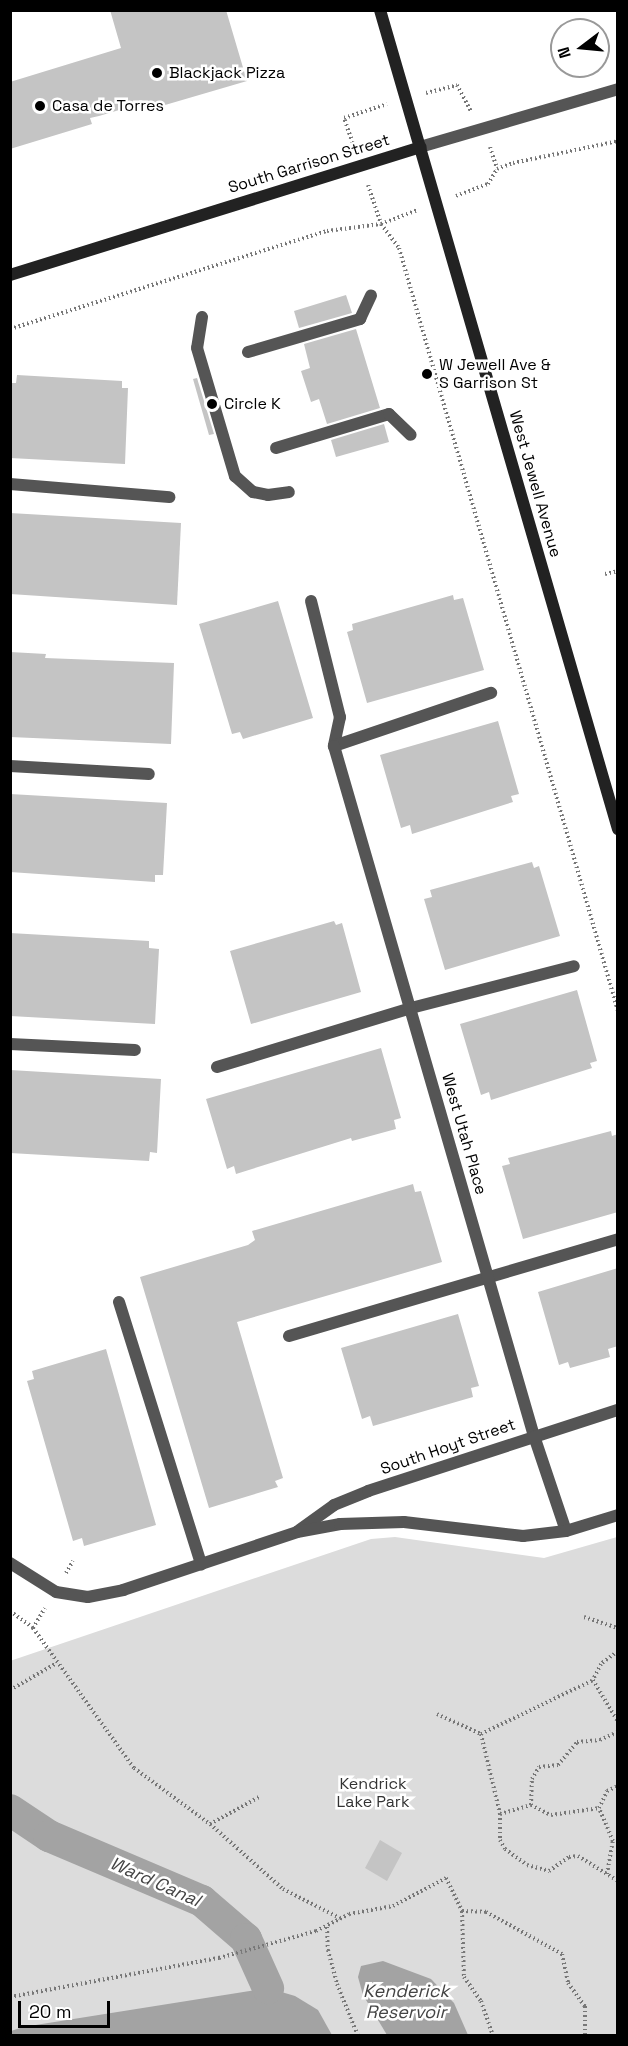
<!DOCTYPE html>
<style>
body{margin:0}
#map{position:relative;width:628px;height:2046px;overflow:hidden;background:#fff;font-family:"Space Grotesk",sans-serif}
div>[style]{position:absolute}
[style*='--x']{left:calc(var(--x)*1px);top:calc(var(--y)*1px);width:calc(var(--w)*1px);rotate:calc(var(--a)*1deg)}
.green>*{inset:0;background:#dcdcdc}
.water>*{inset:0;background:#a3a3a3}
.canal>*{height:32px;margin:-16px;padding:0 16px;transform-origin:16px;border-radius:16px;background:#a3a3a3}
.building>*{inset:0;background:#c4c4c4}
.path>*{height:4px;margin-top:-2px;transform-origin:0;background:repeating-linear-gradient(90deg,#777 0 1.5px,transparent 0 4.5px)}
.service>*{height:12px;margin:-6px;padding:0 6px;transform-origin:6px;border-radius:6px;background:#555}
.minor>*{height:12px;margin:-6px;padding:0 6px;transform-origin:6px;border-radius:6px;background:#555}
.tertiary>*{height:12px;margin:-6px;padding:0 6px;transform-origin:6px;border-radius:6px;background:#555}
.secondary>*{height:12px;margin:-6px;padding:0 6px;transform-origin:6px;border-radius:6px;background:#222}
.dots>*{width:16px;height:16px;translate:-50% -50%;box-sizing:border-box;border:3px solid #fff;border-radius:50%}
span{translate:-50% -50%;white-space:nowrap;text-align:center;line-height:1.15;-webkit-text-stroke:5px #fff;paint-order:stroke}
.poi-label{font-size:16px;color:#000}
.left{translate:0 -50%;text-align:left}
.street-label{font-size:16px;color:#000}
.park-label{font-size:16px;color:#333}
.water-label{font-size:18px;color:#444;font-style:italic}
.frame{position:absolute;inset:0;border:12px solid #000;pointer-events:none}
.north{position:absolute;left:550px;top:18px;width:60px;height:60px;box-sizing:border-box;background:#fff;border:2px solid #999;border-radius:50%;rotate:254deg;font-size:16px;font-weight:700;line-height:24px;text-align:center;color:#000}
.north::after{content:'';display:block;margin:auto;width:21px;height:27px;background:#000;clip-path:polygon(50% 0,100% 100%,50% 72%,0 100%)}
.scale{position:absolute;left:18px;top:2001px;width:92px;height:27px;box-sizing:border-box;border:3px solid #000;border-top:0;padding-left:8px;font-size:18px;line-height:21px;white-space:nowrap;color:#000;-webkit-text-stroke:4px #fff;paint-order:stroke}
</style>
<div id="map">
<div class="green">
<i style="clip-path:polygon(395px 1537px,544px 1558px,617px 1537px,617px 2035px,11px 2035px,10px 1661px,371px 1539px)"></i>
</div>
<div class="water">
<i style="clip-path:polygon(383px 1961px,431px 1979px,454px 2003px,468px 2035px,387px 2035px,363px 1995px,358px 1977px,361px 1966px)"></i>
<i style="clip-path:polygon(268px 1988px,295px 1996px,318px 2010px,332px 2035px,11px 2035px,11px 2031px,23px 2027px)"></i>
</div>
<div class="canal">
<i style="--x:10;--y:1810;--w:47;--a:33.7"></i>
<i style="--x:49;--y:1836;--w:166;--a:23"></i>
<i style="--x:202;--y:1901;--w:58;--a:40.8"></i>
<i style="--x:246;--y:1939;--w:54;--a:65.8"></i>
</div>
<div class="building">
<i style="clip-path:polygon(110px 10px,226px 10px,247px 81px,148px 110px,146px 102px,99px 116px,90px 118px,92px 124px,10px 149px,10px 82px,121px 48px)"></i>
<i style="clip-path:polygon(346px 295px,352px 313px,299px 328px,294px 311px)"></i>
<i style="clip-path:polygon(356px 329px,380px 408px,327px 424px,319px 399px,311px 402px,301px 371px,310px 368px,304px 344px)"></i>
<i style="clip-path:polygon(17px 375px,122px 381px,122px 388px,128px 388px,125px 464px,10px 458px,10px 383px,16px 383px)"></i>
<i style="clip-path:polygon(197px 378px,214px 434px,209px 435px,193px 379px)"></i>
<i style="clip-path:polygon(384px 424px,389px 442px,336px 457px,331px 440px)"></i>
<i style="clip-path:polygon(10px 513px,181px 523px,177px 605px,10px 594px)"></i>
<i style="clip-path:polygon(453px 595px,454px 600px,463px 598px,484px 670px,367px 703px,347px 632px,353px 630px,352px 624px)"></i>
<i style="clip-path:polygon(278px 601px,313px 718px,243px 739px,240px 732px,232px 734px,199px 624px)"></i>
<i style="clip-path:polygon(10px 652px,46px 654px,45px 658px,174px 663px,171px 744px,10px 737px)"></i>
<i style="clip-path:polygon(498px 721px,519px 794px,511px 796px,513px 802px,412px 834px,410px 825px,401px 828px,380px 755px)"></i>
<i style="clip-path:polygon(10px 794px,167px 803px,163px 875px,155px 875px,155px 882px,10px 872px)"></i>
<i style="clip-path:polygon(532px 862px,534px 868px,539px 866px,560px 936px,445px 970px,424px 899px,432px 897px,430px 890px)"></i>
<i style="clip-path:polygon(334px 921px,336px 925px,342px 923px,361px 992px,251px 1024px,230px 951px)"></i>
<i style="clip-path:polygon(10px 933px,149px 941px,149px 948px,159px 949px,155px 1024px,10px 1016px)"></i>
<i style="clip-path:polygon(577px 990px,597px 1061px,590px 1063px,592px 1068px,491px 1100px,489px 1092px,481px 1095px,460px 1024px)"></i>
<i style="clip-path:polygon(381px 1048px,401px 1118px,394px 1120px,396px 1129px,352px 1141px,351px 1138px,236px 1174px,234px 1166px,227px 1169px,206px 1099px)"></i>
<i style="clip-path:polygon(10px 1070px,161px 1079px,157px 1153px,150px 1152px,149px 1161px,10px 1153px)"></i>
<i style="clip-path:polygon(611px 1131px,612px 1136px,618px 1134px,618px 1212px,523px 1239px,502px 1166px,510px 1164px,508px 1158px)"></i>
<i style="clip-path:polygon(413px 1184px,415px 1192px,421px 1191px,442px 1262px,237px 1322px,283px 1478px,275px 1481px,278px 1487px,209px 1508px,140px 1277px,248px 1245px,255px 1240px,252px 1231px)"></i>
<i style="clip-path:polygon(618px 1268px,618px 1346px,608px 1349px,610px 1357px,570px 1368px,568px 1362px,559px 1365px,538px 1292px)"></i>
<i style="clip-path:polygon(458px 1314px,479px 1386px,471px 1388px,473px 1397px,373px 1426px,370px 1416px,362px 1419px,341px 1348px)"></i>
<i style="clip-path:polygon(106px 1349px,156px 1525px,84px 1546px,82px 1538px,73px 1541px,27px 1381px,34px 1379px,32px 1371px)"></i>
<i style="clip-path:polygon(380px 1840px,402px 1853px,387px 1881px,365px 1868px)"></i>
</div>
<div class="path">
<i style="--x:426;--y:93;--w:32;--a:-14"></i>
<i style="--x:457;--y:85;--w:30;--a:62"></i>
<i style="--x:354;--y:147;--w:31;--a:-109"></i>
<i style="--x:344;--y:118;--w:45;--a:-18"></i>
<i style="--x:490;--y:147;--w:23;--a:72"></i>
<i style="--x:368;--y:185;--w:41;--a:71.6"></i>
<i style="--x:381;--y:224;--w:30;--a:53"></i>
<i style="--x:399;--y:248;--w:794;--a:73.99"></i>
<i style="--x:456;--y:196;--w:34;--a:-21"></i>
<i style="--x:488;--y:184;--w:17;--a:-59"></i>
<i style="--x:497;--y:169;--w:17;--a:-21"></i>
<i style="--x:513;--y:163;--w:107;--a:-11.8"></i>
<i style="--x:10;--y:329;--w:332;--a:-17.2"></i>
<i style="--x:327;--y:231;--w:54;--a:-7.4"></i>
<i style="--x:381;--y:224;--w:40;--a:-21"></i>
<i style="--x:605;--y:574;--w:13;--a:-13"></i>
<i style="--x:618;--y:1570;--w:30;--a:90"></i>
<i style="--x:66;--y:1573;--w:14;--a:-60"></i>
<i style="--x:10;--y:1611;--w:29;--a:36"></i>
<i style="--x:33;--y:1628;--w:173;--a:54.2"></i>
<i style="--x:134;--y:1768;--w:94;--a:36.4"></i>
<i style="--x:210;--y:1824;--w:98;--a:41.7"></i>
<i style="--x:283;--y:1889;--w:64;--a:27"></i>
<i style="--x:584;--y:1617;--w:36;--a:18"></i>
<i style="--x:33;--y:1628;--w:23;--a:-59"></i>
<i style="--x:618;--y:1651;--w:21;--a:143"></i>
<i style="--x:601;--y:1664;--w:18;--a:117"></i>
<i style="--x:593;--y:1680;--w:49;--a:59.2"></i>
<i style="--x:10;--y:1690;--w:54;--a:-29.9"></i>
<i style="--x:437;--y:1714;--w:48;--a:24.4"></i>
<i style="--x:481;--y:1734;--w:124;--a:-25.7"></i>
<i style="--x:481;--y:1734;--w:82;--a:76.6"></i>
<i style="--x:500;--y:1814;--w:26;--a:90"></i>
<i style="--x:500;--y:1840;--w:10;--a:61"></i>
<i style="--x:505;--y:1849;--w:27;--a:36"></i>
<i style="--x:527;--y:1865;--w:23;--a:15"></i>
<i style="--x:549;--y:1871;--w:24;--a:-35"></i>
<i style="--x:569;--y:1857;--w:9;--a:-6"></i>
<i style="--x:578;--y:1856;--w:47;--a:32"></i>
<i style="--x:531;--y:1805;--w:26;--a:-88"></i>
<i style="--x:532;--y:1779;--w:14;--a:-60"></i>
<i style="--x:539;--y:1767;--w:19;--a:-6"></i>
<i style="--x:558;--y:1765;--w:30;--a:-50"></i>
<i style="--x:577;--y:1742;--w:23;--a:-5"></i>
<i style="--x:600;--y:1740;--w:20;--a:-24"></i>
<i style="--x:500;--y:1814;--w:32;--a:-16"></i>
<i style="--x:531;--y:1805;--w:22;--a:27"></i>
<i style="--x:551;--y:1815;--w:49;--a:-8.3"></i>
<i style="--x:210;--y:1824;--w:58;--a:-28.8"></i>
<i style="--x:607;--y:1874;--w:34;--a:-80"></i>
<i style="--x:613;--y:1841;--w:36;--a:-113"></i>
<i style="--x:599;--y:1808;--w:19;--a:-65"></i>
<i style="--x:607;--y:1791;--w:12;--a:-24"></i>
<i style="--x:462;--y:1911;--w:24;--a:2"></i>
<i style="--x:486;--y:1912;--w:87;--a:28.9"></i>
<i style="--x:562;--y:1954;--w:30;--a:78"></i>
<i style="--x:568;--y:1983;--w:29;--a:54"></i>
<i style="--x:585;--y:2006;--w:30;--a:90"></i>
<i style="--x:327;--y:1927;--w:23;--a:88"></i>
<i style="--x:328;--y:1950;--w:35;--a:75"></i>
<i style="--x:337;--y:1984;--w:56;--a:68"></i>
<i style="--x:10;--y:1997;--w:213;--a:-10.6"></i>
<i style="--x:219;--y:1958;--w:101;--a:-15.6"></i>
<i style="--x:316;--y:1931;--w:37;--a:-27"></i>
<i style="--x:349;--y:1914;--w:45;--a:-10.3"></i>
<i style="--x:393;--y:1906;--w:60;--a:-27.8"></i>
<i style="--x:446;--y:1878;--w:37;--a:64"></i>
<i style="--x:462;--y:1911;--w:66;--a:88.3"></i>
<i style="--x:464;--y:1977;--w:29;--a:55"></i>
<i style="--x:481;--y:2001;--w:37;--a:71"></i>
</div>
<div class="service">
<i style="--x:202;--y:317;--w:31;--a:99"></i>
<i style="--x:197;--y:348;--w:134;--a:73.5"></i>
<i style="--x:235;--y:476;--w:24;--a:42"></i>
<i style="--x:253;--y:492;--w:15;--a:11"></i>
<i style="--x:268;--y:495;--w:21;--a:-8"></i>
<i style="--x:248;--y:352;--w:117;--a:-16.4"></i>
<i style="--x:360;--y:319;--w:26;--a:-65"></i>
<i style="--x:276;--y:448;--w:118;--a:-16.7"></i>
<i style="--x:389;--y:414;--w:30;--a:44"></i>
<i style="--x:10;--y:484;--w:160;--a:4.7"></i>
<i style="--x:311;--y:601;--w:120;--a:76"></i>
<i style="--x:340;--y:717;--w:30;--a:102"></i>
<i style="--x:334;--y:746;--w:166;--a:-18.7"></i>
<i style="--x:10;--y:766;--w:139;--a:3.3"></i>
<i style="--x:10;--y:1044;--w:125;--a:2.7"></i>
<i style="--x:217;--y:1067;--w:203;--a:-16.9"></i>
<i style="--x:411;--y:1008;--w:168;--a:-14.4"></i>
<i style="--x:119;--y:1302;--w:275;--a:72.6"></i>
<i style="--x:289;--y:1336;--w:343;--a:-16.4"></i>
</div>
<div class="minor">
<i style="--x:334;--y:746;--w:718;--a:73.84"></i>
<i style="--x:534;--y:1436;--w:100;--a:71.4"></i>
<i style="--x:298;--y:1531;--w:44;--a:-35.8"></i>
<i style="--x:334;--y:1505;--w:37;--a:-22"></i>
<i style="--x:368;--y:1491;--w:263;--a:-18"></i>
<i style="--x:10;--y:1563;--w:54;--a:32.2"></i>
<i style="--x:56;--y:1592;--w:32;--a:9"></i>
<i style="--x:88;--y:1597;--w:36;--a:-11"></i>
<i style="--x:123;--y:1590;--w:183;--a:-18.4"></i>
<i style="--x:297;--y:1532;--w:44;--a:-10.5"></i>
<i style="--x:340;--y:1524;--w:64;--a:-1.8"></i>
<i style="--x:404;--y:1522;--w:120;--a:6.7"></i>
<i style="--x:523;--y:1536;--w:43;--a:-6.6"></i>
<i style="--x:566;--y:1531;--w:54;--a:-17.1"></i>
</div>
<div class="tertiary">
<i style="--x:420;--y:147;--w:206;--a:-16.3"></i>
</div>
<div class="secondary">
<i style="--x:380;--y:10;--w:853;--a:73.8"></i>
<i style="--x:10;--y:275;--w:430;--a:-17.3"></i>
</div>
<div class="dots">
<i style="left:157px;top:73px;background:#000"></i>
<i style="left:40px;top:106px;background:#000"></i>
<i style="left:427px;top:374px;background:#000"></i>
<i style="left:212px;top:404px;background:#000"></i>
</div>
<div class="poi-label">
<span class="left" style="left:169px;top:73px">Blackjack Pizza</span>
<span class="left" style="left:52px;top:106px">Casa de Torres</span>
<span class="left" style="left:439px;top:374px">W Jewell Ave &amp;<br>S Garrison St</span>
<span class="left" style="left:224px;top:404px">Circle K</span>
</div>
<div class="street-label">
<span style="left:309px;top:164px;rotate:-17deg">South Garrison Street</span>
<span style="left:535px;top:484px;rotate:74deg">West Jewell Avenue</span>
<span style="left:464px;top:1134px;rotate:74deg">West Utah Place</span>
<span style="left:448px;top:1447px;rotate:-19deg">South Hoyt Street</span>
</div>
<div class="park-label">
<span style="left:373px;top:1793px">Kendrick<br>Lake Park</span>
</div>
<div class="water-label">
<span style="left:155px;top:1882px;rotate:24deg">Ward Canal</span>
<span style="left:406px;top:2002px">Kenderick<br>Reservoir</span>
</div>
<div class="frame"></div>
<div class="north">N</div>
<div class="scale">20 m</div>
</div>
